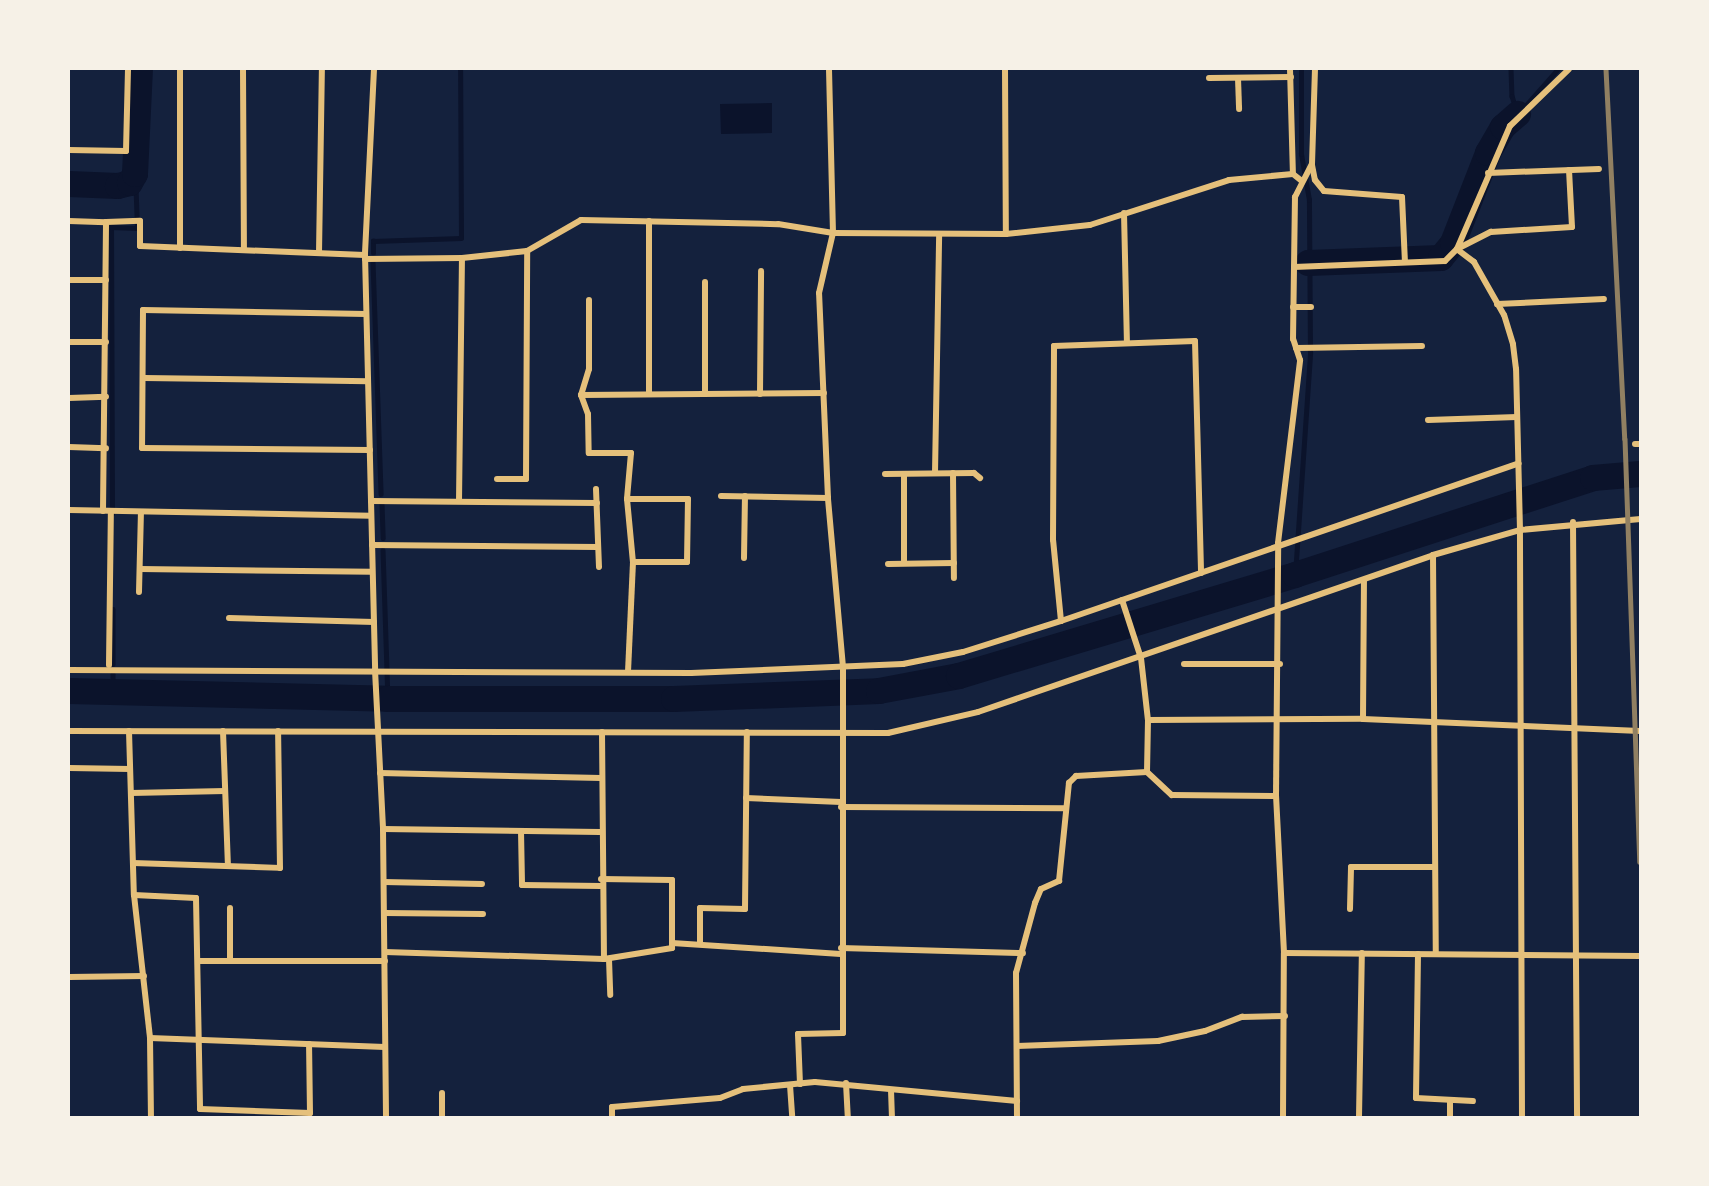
<!DOCTYPE html>
<style>
body{margin:0}
#map{position:relative;width:1709px;height:1186px;overflow:hidden;background:#14213d;font-family:"PT Sans Narrow",sans-serif}
div>[style]{position:absolute}
[style*='--x']{left:calc(var(--x)*1px);top:calc(var(--y)*1px);width:calc(var(--w)*1px);rotate:calc(var(--a)*1deg)}
.water>*{inset:0;background:#0b132b}
.stream>*{height:4.5px;margin:-2.25px;padding:0 2.25px;transform-origin:2.25px;border-radius:2.25px;background:#0b132b}
.river>*{height:26px;margin:-13px;padding:0 13px;transform-origin:13px;border-radius:13px;background:#0b132b}
.minor>*{height:6px;margin:-3px;padding:0 3px;transform-origin:3px;border-radius:3px;background:#e5c07b}
.rail>*{height:4.5px;margin:-2.25px;padding:0 2.25px;transform-origin:2.25px;border-radius:2.25px;background:#918062}
span{translate:-50% -50%;white-space:nowrap;text-align:center;line-height:1.15;-webkit-text-stroke:4.5px #f6f1e7;paint-order:stroke}
.frame{position:absolute;inset:0;border:70px solid #f6f1e7;pointer-events:none}
</style>
<div id="map">
<div class="water">
<i style="clip-path:polygon(772px 103px,772px 133px,721px 134px,720px 104px)"></i>
</div>
<div class="stream">
<i style="--x:1511;--y:69;--w:27;--a:88"></i>
<i style="--x:1512;--y:96;--w:19;--a:72"></i>
<i style="--x:1518;--y:114;--w:60;--a:-48.4"></i>
<i style="--x:373;--y:253;--w:12;--a:-90"></i>
<i style="--x:373;--y:241;--w:88;--a:-2"></i>
<i style="--x:461;--y:238;--w:169;--a:-90.3"></i>
<i style="--x:373;--y:262;--w:232;--a:88"></i>
<i style="--x:382;--y:504;--w:34;--a:88"></i>
<i style="--x:112;--y:514;--w:287;--a:-90.2"></i>
<i style="--x:111;--y:227;--w:26;--a:2"></i>
<i style="--x:137;--y:228;--w:54;--a:-92.1"></i>
<i style="--x:383;--y:550;--w:149;--a:88.1"></i>
<i style="--x:1295;--y:575;--w:223;--a:-86.1"></i>
<i style="--x:1310;--y:353;--w:153;--a:-90.4"></i>
<i style="--x:1309;--y:200;--w:47;--a:-99.9"></i>
<i style="--x:1301;--y:154;--w:85;--a:-90"></i>
<i style="--x:113;--y:609;--w:55;--a:90"></i>
<i style="--x:113;--y:674;--w:15;--a:90"></i>
</div>
<div class="river">
<i style="--x:69;--y:184;--w:49;--a:2.3"></i>
<i style="--x:118;--y:186;--w:12;--a:-14"></i>
<i style="--x:130;--y:183;--w:10;--a:-61"></i>
<i style="--x:135;--y:174;--w:105;--a:-87.3"></i>
<i style="--x:1308;--y:263;--w:133;--a:-2.2"></i>
<i style="--x:1441;--y:258;--w:19;--a:-51"></i>
<i style="--x:1453;--y:243;--w:97;--a:-68.7"></i>
<i style="--x:1488;--y:153;--w:30;--a:-60"></i>
<i style="--x:1503;--y:127;--w:20;--a:-41"></i>
<i style="--x:69;--y:691;--w:319;--a:1.4"></i>
<i style="--x:388;--y:699;--w:286;--a:0"></i>
<i style="--x:674;--y:699;--w:205;--a:-2.2"></i>
<i style="--x:879;--y:691;--w:81;--a:-10.6"></i>
<i style="--x:959;--y:676;--w:351;--a:-16.7"></i>
<i style="--x:1295;--y:575;--w:313;--a:-18"></i>
<i style="--x:1593;--y:478;--w:47;--a:-4.9"></i>
</div>
<div class="minor">
<i style="--x:243;--y:69;--w:181;--a:89.7"></i>
<i style="--x:374;--y:69;--w:186;--a:92.8"></i>
<i style="--x:365;--y:255;--w:415;--a:88.6"></i>
<i style="--x:375;--y:670;--w:159;--a:87.1"></i>
<i style="--x:383;--y:829;--w:288;--a:89.4"></i>
<i style="--x:1005;--y:69;--w:165;--a:89.7"></i>
<i style="--x:1290;--y:69;--w:105;--a:88.4"></i>
<i style="--x:1209;--y:78;--w:82;--a:-0.7"></i>
<i style="--x:1238;--y:78;--w:31;--a:88"></i>
<i style="--x:69;--y:150;--w:57;--a:1"></i>
<i style="--x:126;--y:151;--w:82;--a:-88.6"></i>
<i style="--x:1312;--y:165;--w:15;--a:79"></i>
<i style="--x:1315;--y:180;--w:14;--a:51"></i>
<i style="--x:1324;--y:191;--w:78;--a:4.4"></i>
<i style="--x:1402;--y:197;--w:65;--a:87.4"></i>
<i style="--x:1488;--y:173;--w:111;--a:-2.1"></i>
<i style="--x:1124;--y:213;--w:130;--a:88.7"></i>
<i style="--x:69;--y:221;--w:37;--a:2"></i>
<i style="--x:649;--y:221;--w:173;--a:90"></i>
<i style="--x:180;--y:248;--w:179;--a:-90"></i>
<i style="--x:319;--y:253;--w:184;--a:-89.1"></i>
<i style="--x:365;--y:259;--w:97;--a:-0.6"></i>
<i style="--x:462;--y:258;--w:65;--a:-6.1"></i>
<i style="--x:527;--y:251;--w:62;--a:-29.9"></i>
<i style="--x:581;--y:220;--w:197;--a:1.2"></i>
<i style="--x:778;--y:224;--w:56;--a:9.3"></i>
<i style="--x:833;--y:233;--w:173;--a:0.3"></i>
<i style="--x:1006;--y:234;--w:84;--a:-6.1"></i>
<i style="--x:1090;--y:225;--w:146;--a:-17.9"></i>
<i style="--x:1229;--y:180;--w:64;--a:-5.4"></i>
<i style="--x:1293;--y:174;--w:11;--a:38"></i>
<i style="--x:1294;--y:267;--w:151;--a:-2.3"></i>
<i style="--x:1445;--y:261;--w:17;--a:-45"></i>
<i style="--x:1457;--y:249;--w:38;--a:-27"></i>
<i style="--x:1491;--y:232;--w:81;--a:-3.5"></i>
<i style="--x:1572;--y:227;--w:57;--a:-93"></i>
<i style="--x:69;--y:280;--w:37;--a:0"></i>
<i style="--x:589;--y:300;--w:69;--a:90"></i>
<i style="--x:589;--y:369;--w:27;--a:107"></i>
<i style="--x:581;--y:395;--w:20;--a:70"></i>
<i style="--x:588;--y:414;--w:39;--a:89"></i>
<i style="--x:589;--y:453;--w:42;--a:0"></i>
<i style="--x:631;--y:453;--w:46;--a:95"></i>
<i style="--x:627;--y:499;--w:63;--a:84.6"></i>
<i style="--x:633;--y:562;--w:110;--a:92.6"></i>
<i style="--x:1497;--y:304;--w:107;--a:-2.7"></i>
<i style="--x:1293;--y:307;--w:18;--a:0"></i>
<i style="--x:366;--y:314;--w:223;--a:-179"></i>
<i style="--x:143;--y:310;--w:138;--a:90.4"></i>
<i style="--x:142;--y:448;--w:228;--a:0.5"></i>
<i style="--x:69;--y:342;--w:37;--a:0"></i>
<i style="--x:1296;--y:348;--w:126;--a:-0.9"></i>
<i style="--x:144;--y:378;--w:224;--a:0.8"></i>
<i style="--x:705;--y:394;--w:112;--a:-90"></i>
<i style="--x:760;--y:394;--w:123;--a:-89.5"></i>
<i style="--x:581;--y:395;--w:243;--a:-0.5"></i>
<i style="--x:69;--y:398;--w:37;--a:-2"></i>
<i style="--x:1428;--y:420;--w:89;--a:-1.9"></i>
<i style="--x:1635;--y:444;--w:5;--a:0"></i>
<i style="--x:69;--y:447;--w:37;--a:2"></i>
<i style="--x:935;--y:473;--w:237;--a:-89"></i>
<i style="--x:953;--y:473;--w:105;--a:89.5"></i>
<i style="--x:885;--y:474;--w:89;--a:-0.6"></i>
<i style="--x:974;--y:473;--w:8;--a:40"></i>
<i style="--x:497;--y:479;--w:29;--a:0"></i>
<i style="--x:526;--y:479;--w:228;--a:-89.7"></i>
<i style="--x:596;--y:489;--w:78;--a:87.8"></i>
<i style="--x:721;--y:496;--w:107;--a:1.1"></i>
<i style="--x:627;--y:499;--w:61;--a:0"></i>
<i style="--x:688;--y:499;--w:63;--a:90.9"></i>
<i style="--x:687;--y:562;--w:54;--a:180"></i>
<i style="--x:371;--y:501;--w:226;--a:0.5"></i>
<i style="--x:459;--y:501;--w:243;--a:-89.3"></i>
<i style="--x:69;--y:510;--w:302;--a:1.1"></i>
<i style="--x:103;--y:511;--w:289;--a:-89.4"></i>
<i style="--x:106;--y:222;--w:34;--a:-2"></i>
<i style="--x:140;--y:221;--w:25;--a:90"></i>
<i style="--x:140;--y:246;--w:225;--a:2.3"></i>
<i style="--x:1573;--y:522;--w:595;--a:89.61"></i>
<i style="--x:372;--y:545;--w:226;--a:0.5"></i>
<i style="--x:1433;--y:555;--w:399;--a:89.6"></i>
<i style="--x:744;--y:558;--w:62;--a:-89.1"></i>
<i style="--x:904;--y:563;--w:89;--a:-90"></i>
<i style="--x:888;--y:564;--w:66;--a:-0.9"></i>
<i style="--x:140;--y:569;--w:232;--a:0.7"></i>
<i style="--x:139;--y:592;--w:80;--a:-88.6"></i>
<i style="--x:1122;--y:600;--w:61;--a:71.9"></i>
<i style="--x:1141;--y:658;--w:62;--a:83.6"></i>
<i style="--x:1148;--y:720;--w:52;--a:91.1"></i>
<i style="--x:229;--y:618;--w:145;--a:1.6"></i>
<i style="--x:1061;--y:621;--w:81;--a:-95.6"></i>
<i style="--x:1053;--y:540;--w:194;--a:-89.7"></i>
<i style="--x:1054;--y:346;--w:141;--a:-2"></i>
<i style="--x:1195;--y:341;--w:232;--a:88.5"></i>
<i style="--x:1184;--y:664;--w:96;--a:0"></i>
<i style="--x:109;--y:665;--w:154;--a:-89.3"></i>
<i style="--x:69;--y:670;--w:622;--a:0.28"></i>
<i style="--x:691;--y:673;--w:212;--a:-2.4"></i>
<i style="--x:903;--y:664;--w:61;--a:-11.3"></i>
<i style="--x:963;--y:652;--w:103;--a:-17.6"></i>
<i style="--x:1061;--y:621;--w:484;--a:-19"></i>
<i style="--x:1363;--y:719;--w:138;--a:-89.6"></i>
<i style="--x:1148;--y:720;--w:215;--a:-0.3"></i>
<i style="--x:1363;--y:719;--w:277;--a:2.5"></i>
<i style="--x:69;--y:731;--w:819;--a:0.14"></i>
<i style="--x:888;--y:733;--w:92;--a:-13.1"></i>
<i style="--x:978;--y:712;--w:481;--a:-19"></i>
<i style="--x:1433;--y:555;--w:91;--a:-16"></i>
<i style="--x:1520;--y:530;--w:121;--a:-5.2"></i>
<i style="--x:129;--y:731;--w:164;--a:88.3"></i>
<i style="--x:134;--y:895;--w:144;--a:83.6"></i>
<i style="--x:150;--y:1038;--w:79;--a:89.3"></i>
<i style="--x:223;--y:731;--w:135;--a:87.9"></i>
<i style="--x:602;--y:732;--w:227;--a:89.5"></i>
<i style="--x:69;--y:768;--w:61;--a:0.9"></i>
<i style="--x:380;--y:773;--w:221;--a:1.3"></i>
<i style="--x:131;--y:793;--w:94;--a:-1.2"></i>
<i style="--x:746;--y:798;--w:95;--a:2.4"></i>
<i style="--x:841;--y:807;--w:225;--a:0.3"></i>
<i style="--x:383;--y:829;--w:217;--a:0.8"></i>
<i style="--x:521;--y:831;--w:54;--a:88.9"></i>
<i style="--x:522;--y:885;--w:79;--a:0.7"></i>
<i style="--x:133;--y:863;--w:147;--a:1.9"></i>
<i style="--x:280;--y:868;--w:137;--a:-90.8"></i>
<i style="--x:384;--y:882;--w:98;--a:1.2"></i>
<i style="--x:134;--y:895;--w:62;--a:2.8"></i>
<i style="--x:196;--y:898;--w:211;--a:88.9"></i>
<i style="--x:200;--y:1109;--w:110;--a:2.1"></i>
<i style="--x:310;--y:1113;--w:69;--a:-90.8"></i>
<i style="--x:230;--y:908;--w:53;--a:90"></i>
<i style="--x:1350;--y:909;--w:42;--a:-88.6"></i>
<i style="--x:1351;--y:867;--w:84;--a:0"></i>
<i style="--x:384;--y:913;--w:99;--a:0.6"></i>
<i style="--x:672;--y:943;--w:169;--a:3.7"></i>
<i style="--x:700;--y:943;--w:35;--a:-90"></i>
<i style="--x:700;--y:908;--w:45;--a:1.3"></i>
<i style="--x:745;--y:909;--w:177;--a:-89.4"></i>
<i style="--x:841;--y:948;--w:182;--a:1.6"></i>
<i style="--x:385;--y:952;--w:219;--a:1.8"></i>
<i style="--x:604;--y:959;--w:69;--a:-9.2"></i>
<i style="--x:672;--y:948;--w:68;--a:-90"></i>
<i style="--x:672;--y:880;--w:71;--a:-179.2"></i>
<i style="--x:1284;--y:953;--w:356;--a:0.5"></i>
<i style="--x:1418;--y:954;--w:144;--a:90.8"></i>
<i style="--x:1416;--y:1098;--w:57;--a:3"></i>
<i style="--x:609;--y:959;--w:36;--a:88"></i>
<i style="--x:198;--y:961;--w:187;--a:0"></i>
<i style="--x:69;--y:977;--w:75;--a:-0.8"></i>
<i style="--x:150;--y:1038;--w:235;--a:2.2"></i>
<i style="--x:1017;--y:1046;--w:141;--a:-2"></i>
<i style="--x:1158;--y:1041;--w:48;--a:-12"></i>
<i style="--x:1205;--y:1031;--w:40;--a:-21"></i>
<i style="--x:1242;--y:1017;--w:43;--a:-1.3"></i>
<i style="--x:846;--y:1083;--w:34;--a:87"></i>
<i style="--x:800;--y:1084;--w:50;--a:-92.3"></i>
<i style="--x:798;--y:1034;--w:45;--a:-1.3"></i>
<i style="--x:843;--y:1033;--w:366;--a:-90"></i>
<i style="--x:843;--y:667;--w:170;--a:-95.1"></i>
<i style="--x:828;--y:498;--w:205;--a:-92.5"></i>
<i style="--x:819;--y:293;--w:62;--a:-76.9"></i>
<i style="--x:833;--y:233;--w:164;--a:-91.4"></i>
<i style="--x:790;--y:1085;--w:32;--a:86"></i>
<i style="--x:891;--y:1090;--w:27;--a:88"></i>
<i style="--x:442;--y:1093;--w:24;--a:90"></i>
<i style="--x:612;--y:1117;--w:10;--a:-90"></i>
<i style="--x:612;--y:1107;--w:108;--a:-4.8"></i>
<i style="--x:720;--y:1098;--w:25;--a:-21"></i>
<i style="--x:743;--y:1089;--w:72;--a:-5.6"></i>
<i style="--x:815;--y:1082;--w:203;--a:5.4"></i>
<i style="--x:1017;--y:1117;--w:144;--a:-90.4"></i>
<i style="--x:1016;--y:973;--w:73;--a:-74.8"></i>
<i style="--x:1035;--y:903;--w:15;--a:-67"></i>
<i style="--x:1041;--y:889;--w:20;--a:-24"></i>
<i style="--x:1059;--y:881;--w:99;--a:-84.2"></i>
<i style="--x:1069;--y:783;--w:10;--a:-45"></i>
<i style="--x:1076;--y:776;--w:71;--a:-3.2"></i>
<i style="--x:1147;--y:772;--w:34;--a:43"></i>
<i style="--x:1172;--y:795;--w:104;--a:0.6"></i>
<i style="--x:1283;--y:1117;--w:164;--a:-89.7"></i>
<i style="--x:1284;--y:953;--w:157;--a:-92.9"></i>
<i style="--x:1276;--y:796;--w:253;--a:-89.5"></i>
<i style="--x:1278;--y:543;--w:184;--a:-83.1"></i>
<i style="--x:1300;--y:360;--w:22;--a:-108"></i>
<i style="--x:1293;--y:339;--w:142;--a:-89.2"></i>
<i style="--x:1295;--y:197;--w:37;--a:-63"></i>
<i style="--x:1312;--y:164;--w:95;--a:-88.2"></i>
<i style="--x:1359;--y:1117;--w:164;--a:-89"></i>
<i style="--x:1450;--y:1117;--w:17;--a:-90"></i>
<i style="--x:1522;--y:1117;--w:587;--a:-90.2"></i>
<i style="--x:1520;--y:530;--w:161;--a:-91.4"></i>
<i style="--x:1516;--y:369;--w:25;--a:-97"></i>
<i style="--x:1513;--y:344;--w:30;--a:-107"></i>
<i style="--x:1504;--y:315;--w:61;--a:-119.5"></i>
<i style="--x:1474;--y:262;--w:21;--a:-143"></i>
<i style="--x:1457;--y:249;--w:134;--a:-66.7"></i>
<i style="--x:1510;--y:126;--w:82;--a:-44"></i>
</div>
<div class="rail">
<i style="--x:1606;--y:69;--w:370;--a:87.1"></i>
<i style="--x:1625;--y:439;--w:423;--a:88"></i>
</div>
<div class="frame"></div>
</div>
